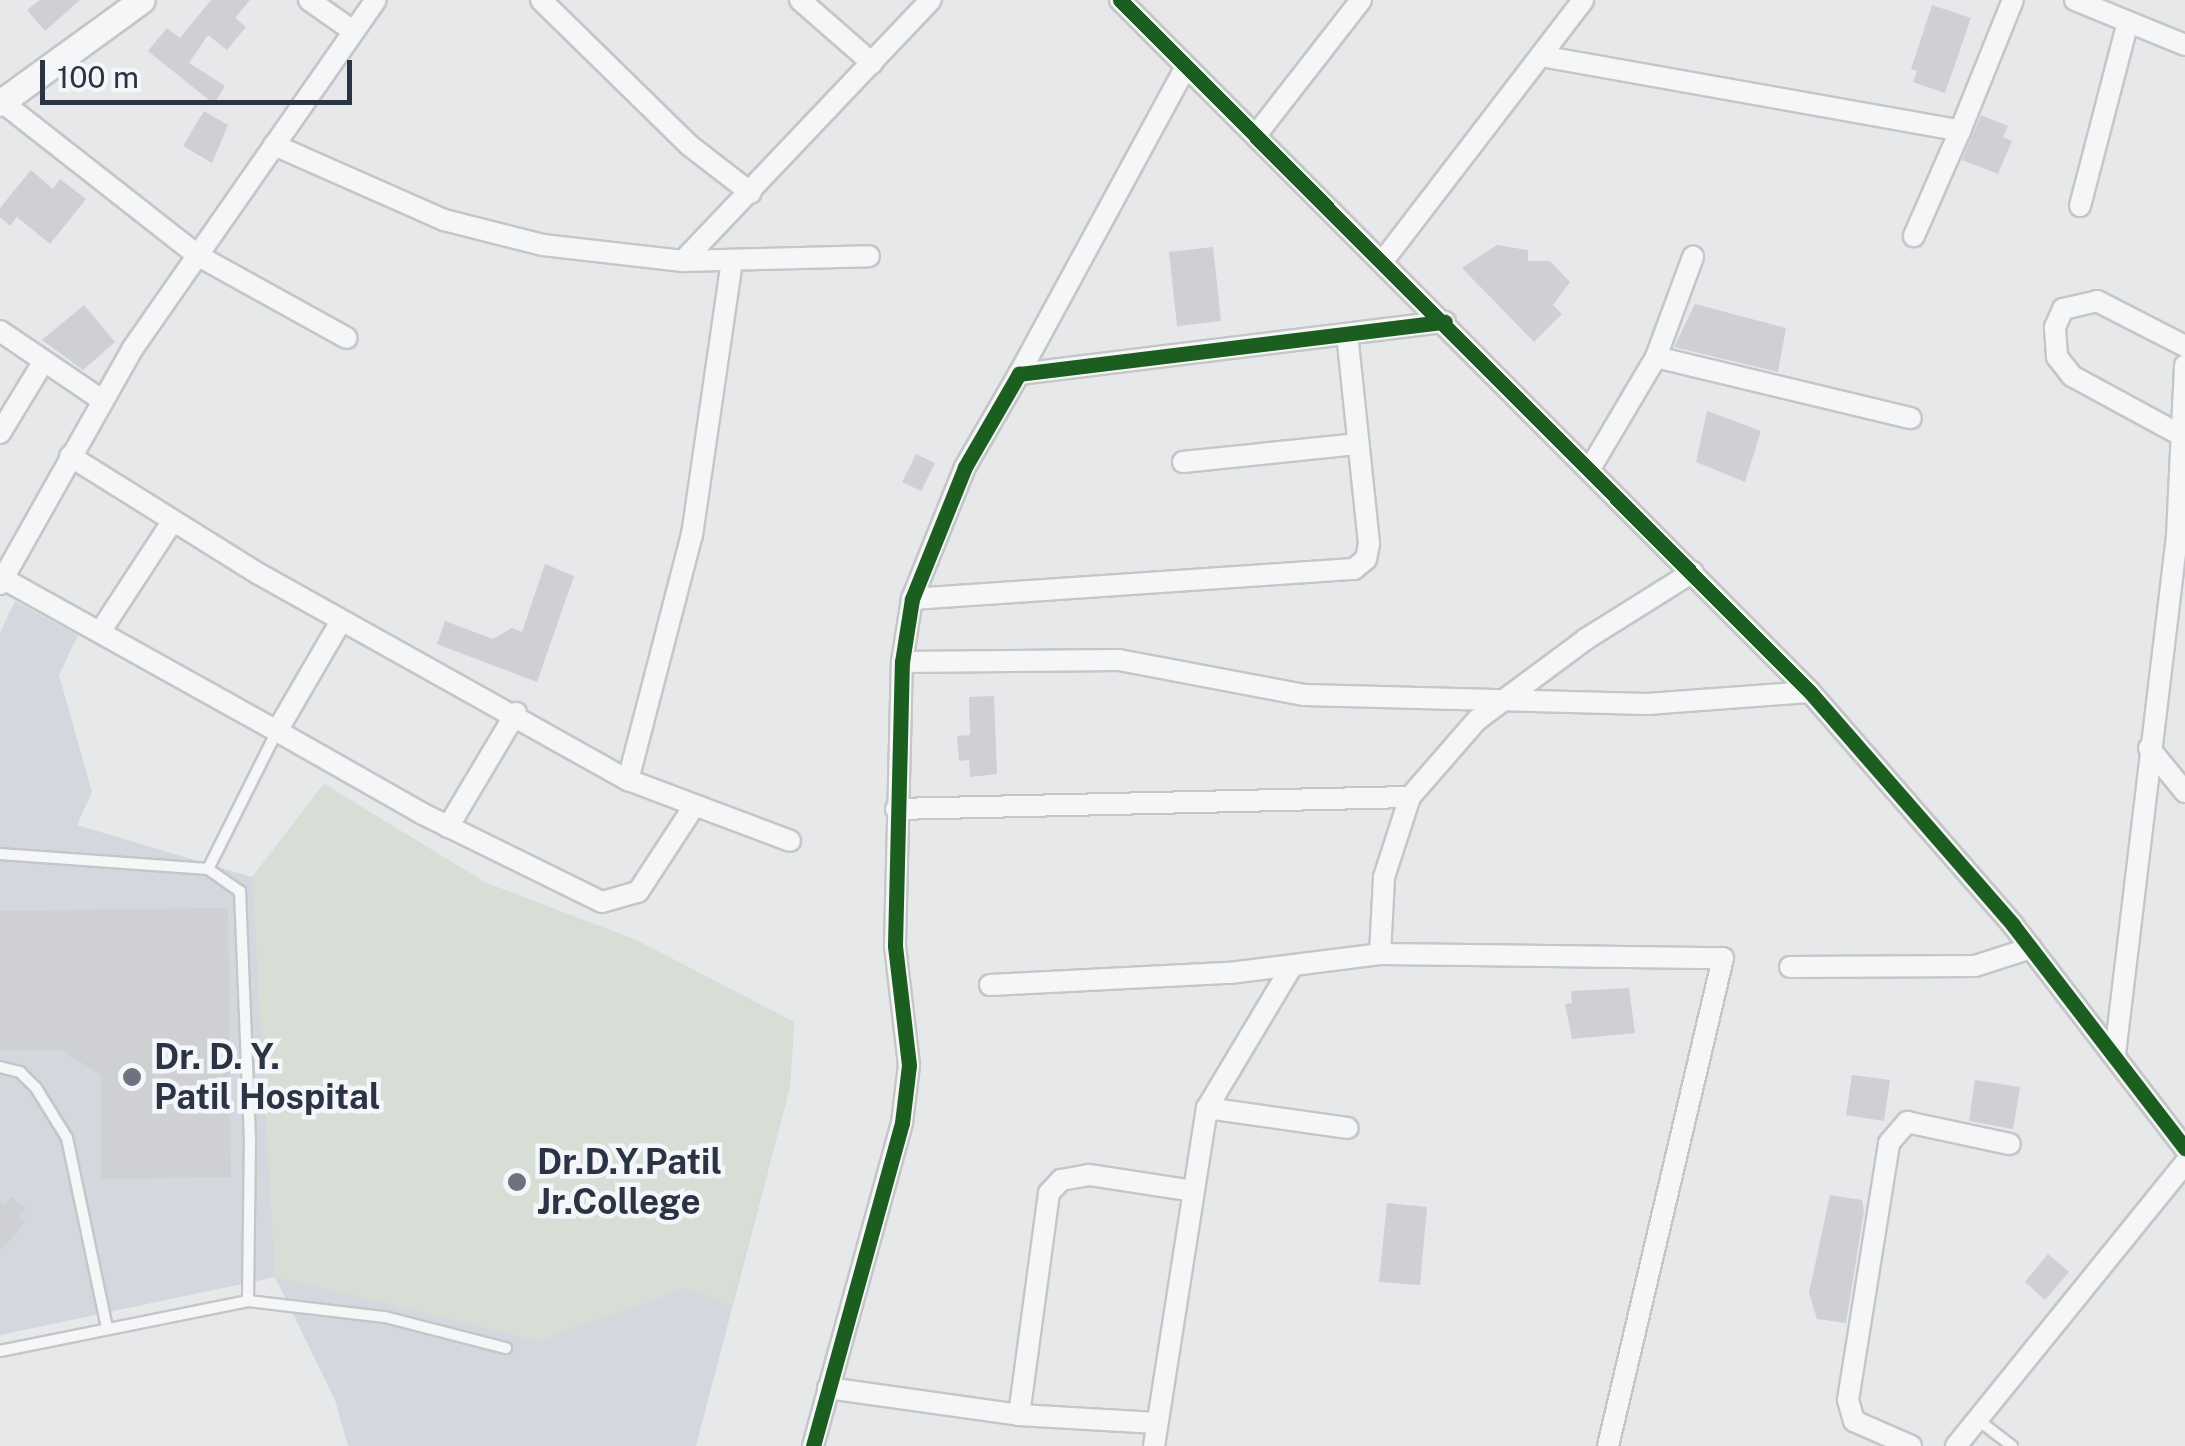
<!DOCTYPE html>
<style>
body{margin:0}
#map{position:relative;width:2185px;height:1446px;overflow:hidden;background:#e6e8ea;font-family:"Public Sans",sans-serif}
div>[style]{position:absolute}
[style*='--x']{left:calc(var(--x)*1px);top:calc(var(--y)*1px);width:calc(var(--w)*1px);rotate:calc(var(--a)*1deg)}
.built>*{inset:0;background:#d4d7dd}
.green>*{inset:0;background:#d6ded6}
.building>*{inset:0;background:#ced0d3}
.roads{filter:drop-shadow(2px 0 #c4c6c8) drop-shadow(-2px 0 #c4c6c8) drop-shadow(0 2px #c4c6c8) drop-shadow(0 -2px #c4c6c8)}
.service>*{height:10px;margin:-5px;padding:0 5px;transform-origin:5px;border-radius:5px;background:#f5f6f7}
.minor>*{height:20px;margin:-10px;padding:0 10px;transform-origin:10px;border-radius:10px;background:#f5f6f7}
.tertiary>*{height:25px;margin:-12.5px;padding:0 12.5px;transform-origin:12.5px;border-radius:12.5px;background:#f5f6f7}
.cycleway>*{height:15px;margin:-7.5px;padding:0 7.5px;transform-origin:7.5px;border-radius:7.5px;background:#1b5e20}
.dots>*{width:28px;height:28px;translate:-50% -50%;box-sizing:border-box;border:5px solid #f4f6f9;border-radius:50%}
span{translate:-50% -50%;white-space:nowrap;text-align:center;line-height:1.15;-webkit-text-stroke:9px #f4f6f9;paint-order:stroke}
.poi-label{font-size:35px;color:#2b3445;font-weight:700}
.left{translate:0 -50%;text-align:left}
.scale{position:absolute;left:40px;top:60px;width:312px;height:45px;box-sizing:border-box;border:5px solid #2b3445;border-top:0;padding-left:12px;font-size:30px;line-height:35px;white-space:nowrap;color:#2b3445;-webkit-text-stroke:8px #f4f6f9;paint-order:stroke}
</style>
<div id="map">
<div class="built">
<i style="clip-path:polygon(15px 601px,78px 635px,59px 675px,92px 792px,77px 825px,252px 877px,324px 784px,486px 883px,636px 940px,794px 1022px,790px 1087px,696px 1446px,348px 1446px,335px 1400px,275px 1277px,0 1335px,0 633px)"></i>
</div>
<div class="green">
<i style="clip-path:polygon(324px 784px,486px 883px,636px 940px,794px 1022px,790px 1087px,731px 1306px,687px 1288px,539px 1341px,275px 1277px,252px 877px)"></i>
</div>
<div class="building">
<i style="clip-path:polygon(40px 0,80px 0,45px 31px,27px 10px)"></i>
<i style="clip-path:polygon(211px 0,250px 0,235px 18px,246px 27px,227px 50px,208px 35px,189px 63px,225px 86px,214px 104px,148px 51px,167px 28px,180px 38px)"></i>
<i style="clip-path:polygon(1932px 5px,1971px 18px,1945px 93px,1913px 82px,1917px 71px,1911px 69px)"></i>
<i style="clip-path:polygon(204px 111px,228px 125px,212px 163px,183px 146px)"></i>
<i style="clip-path:polygon(1981px 115px,2008px 126px,2003px 137px,2012px 141px,1998px 174px,1962px 160px)"></i>
<i style="clip-path:polygon(31px 170px,53px 189px,60px 179px,86px 199px,50px 244px,17px 217px,10px 226px,0 217px,0 208px)"></i>
<i style="clip-path:polygon(1497px 245px,1528px 250px,1528px 261px,1550px 261px,1570px 282px,1553px 305px,1562px 314px,1534px 342px,1462px 268px)"></i>
<i style="clip-path:polygon(1213px 247px,1221px 321px,1177px 326px,1169px 252px)"></i>
<i style="clip-path:polygon(1695px 304px,1786px 328px,1778px 372px,1674px 347px)"></i>
<i style="clip-path:polygon(84px 305px,115px 342px,83px 370px,42px 340px)"></i>
<i style="clip-path:polygon(1707px 411px,1761px 431px,1745px 482px,1696px 462px)"></i>
<i style="clip-path:polygon(916px 454px,935px 463px,921px 491px,902px 482px)"></i>
<i style="clip-path:polygon(545px 564px,574px 576px,537px 682px,437px 644px,445px 621px,493px 639px,512px 628px,522px 632px)"></i>
<i style="clip-path:polygon(994px 696px,997px 774px,970px 777px,969px 760px,959px 761px,957px 736px,970px 735px,969px 697px)"></i>
<i style="clip-path:polygon(228px 908px,231px 1177px,101px 1179px,101px 1075px,62px 1050px,0 1050px,0 911px)"></i>
<i style="clip-path:polygon(1629px 988px,1635px 1033px,1572px 1039px,1565px 1004px,1572px 1003px,1571px 991px)"></i>
<i style="clip-path:polygon(1852px 1075px,1890px 1080px,1884px 1121px,1846px 1115px)"></i>
<i style="clip-path:polygon(1975px 1080px,2020px 1087px,2013px 1129px,1969px 1121px)"></i>
<i style="clip-path:polygon(1830px 1195px,1862px 1200px,1864px 1211px,1846px 1323px,1817px 1319px,1809px 1293px)"></i>
<i style="clip-path:polygon(12px 1197px,25px 1208px,18px 1216px,25px 1222px,0 1251px,0 1201px,5px 1205px)"></i>
<i style="clip-path:polygon(1387px 1203px,1427px 1207px,1420px 1285px,1379px 1282px)"></i>
<i style="clip-path:polygon(2048px 1254px,2069px 1272px,2045px 1300px,2025px 1282px)"></i>
</div>
<div class="roads">
<div class="service">
<i style="--x:0;--y:854;--w:209;--a:4.1"></i>
<i style="--x:208;--y:869;--w:39;--a:35"></i>
<i style="--x:240;--y:891;--w:246;--a:87.7"></i>
<i style="--x:250;--y:1137;--w:164;--a:90.7"></i>
<i style="--x:208;--y:869;--w:154;--a:-63.4"></i>
<i style="--x:0;--y:1067;--w:21;--a:14"></i>
<i style="--x:20;--y:1072;--w:23;--a:45"></i>
<i style="--x:36;--y:1088;--w:59;--a:58.2"></i>
<i style="--x:67;--y:1138;--w:194;--a:78.1"></i>
<i style="--x:0;--y:1351;--w:253;--a:-11.4"></i>
<i style="--x:248;--y:1301;--w:138;--a:6.7"></i>
<i style="--x:385;--y:1317;--w:125;--a:14.4"></i>
<i style="--x:1978;--y:1420;--w:43;--a:37.4"></i>
</div>
<div class="minor">
<i style="--x:309;--y:0;--w:54;--a:35.2"></i>
<i style="--x:541;--y:0;--w:207;--a:44.4"></i>
<i style="--x:689;--y:145;--w:78;--a:37.7"></i>
<i style="--x:800;--y:0;--w:96;--a:41.2"></i>
<i style="--x:1120;--y:0;--w:977;--a:45.08"></i>
<i style="--x:1810;--y:692;--w:309;--a:48.9"></i>
<i style="--x:2013;--y:925;--w:282;--a:52.4"></i>
<i style="--x:2075;--y:0;--w:119;--a:22.2"></i>
<i style="--x:1541;--y:56;--w:426;--a:10.1"></i>
<i style="--x:1960;--y:131;--w:115;--a:113.7"></i>
<i style="--x:2;--y:102;--w:248;--a:38.1"></i>
<i style="--x:197;--y:255;--w:171;--a:29"></i>
<i style="--x:1960;--y:131;--w:141;--a:-68"></i>
<i style="--x:1256;--y:135;--w:171;--a:-52.1"></i>
<i style="--x:274;--y:145;--w:186;--a:23.8"></i>
<i style="--x:444;--y:220;--w:102;--a:14.2"></i>
<i style="--x:543;--y:245;--w:141;--a:6.5"></i>
<i style="--x:683;--y:261;--w:186;--a:-1.5"></i>
<i style="--x:2080;--y:206;--w:190;--a:-75.4"></i>
<i style="--x:683;--y:261;--w:360;--a:-46.5"></i>
<i style="--x:1383;--y:261;--w:329;--a:-52.5"></i>
<i style="--x:0;--y:331;--w:123;--a:34.1"></i>
<i style="--x:1656;--y:357;--w:262;--a:13.5"></i>
<i style="--x:1019;--y:374;--w:350;--a:-61.5"></i>
<i style="--x:0;--y:433;--w:84;--a:-58.6"></i>
<i style="--x:2177;--y:433;--w:119;--a:-151.5"></i>
<i style="--x:2072;--y:376;--w:24;--a:-128"></i>
<i style="--x:2057;--y:357;--w:30;--a:-94"></i>
<i style="--x:2055;--y:327;--w:20;--a:-66"></i>
<i style="--x:2063;--y:309;--w:35;--a:-13"></i>
<i style="--x:2097;--y:301;--w:99;--a:27.1"></i>
<i style="--x:70;--y:456;--w:223;--a:32"></i>
<i style="--x:259;--y:574;--w:423;--a:29.2"></i>
<i style="--x:628;--y:780;--w:173;--a:20.6"></i>
<i style="--x:1183;--y:462;--w:174;--a:-5.9"></i>
<i style="--x:1591;--y:467;--w:128;--a:-59.4"></i>
<i style="--x:1656;--y:357;--w:107;--a:-69.7"></i>
<i style="--x:2;--y:578;--w:315;--a:29.1"></i>
<i style="--x:0;--y:584;--w:271;--a:-60.6"></i>
<i style="--x:133;--y:348;--w:424;--a:-55.1"></i>
<i style="--x:912;--y:599;--w:443;--a:-3.9"></i>
<i style="--x:1354;--y:569;--w:16;--a:-40"></i>
<i style="--x:1366;--y:559;--w:16;--a:-79"></i>
<i style="--x:1369;--y:543;--w:210;--a:-96"></i>
<i style="--x:341;--y:621;--w:127;--a:120.2"></i>
<i style="--x:277;--y:731;--w:168;--a:29.6"></i>
<i style="--x:423;--y:814;--w:199;--a:26.2"></i>
<i style="--x:602;--y:902;--w:37;--a:-16"></i>
<i style="--x:638;--y:892;--w:100;--a:-56.8"></i>
<i style="--x:100;--y:632;--w:131;--a:-56.8"></i>
<i style="--x:902;--y:662;--w:217;--a:-0.5"></i>
<i style="--x:1119;--y:660;--w:189;--a:10.7"></i>
<i style="--x:1305;--y:695;--w:342;--a:1.5"></i>
<i style="--x:1647;--y:704;--w:163;--a:-4.2"></i>
<i style="--x:2149;--y:748;--w:57;--a:50.7"></i>
<i style="--x:628;--y:780;--w:253;--a:-75.4"></i>
<i style="--x:692;--y:535;--w:277;--a:-81.7"></i>
<i style="--x:896;--y:809;--w:514;--a:-1.34"></i>
<i style="--x:448;--y:827;--w:133;--a:-59.2"></i>
<i style="--x:1380;--y:954;--w:77;--a:-87"></i>
<i style="--x:1384;--y:877;--w:84;--a:-72"></i>
<i style="--x:1410;--y:797;--w:102;--a:-49"></i>
<i style="--x:1477;--y:720;--w:136;--a:-36.6"></i>
<i style="--x:1586;--y:639;--w:126;--a:-32.1"></i>
<i style="--x:1790;--y:967;--w:185;--a:-0.3"></i>
<i style="--x:1975;--y:966;--w:59;--a:-17.8"></i>
<i style="--x:990;--y:985;--w:240;--a:-2.9"></i>
<i style="--x:1230;--y:973;--w:151;--a:-7.2"></i>
<i style="--x:1380;--y:954;--w:343;--a:0.7"></i>
<i style="--x:1723;--y:958;--w:501;--a:103.26"></i>
<i style="--x:2115;--y:1054;--w:522;--a:-83.17"></i>
<i style="--x:2177;--y:536;--w:171;--a:-87.3"></i>
<i style="--x:1207;--y:1108;--w:142;--a:8.1"></i>
<i style="--x:828;--y:1388;--w:193;--a:8"></i>
<i style="--x:1019;--y:1415;--w:138;--a:3.3"></i>
<i style="--x:1019;--y:1415;--w:224;--a:-82.3"></i>
<i style="--x:1049;--y:1193;--w:18;--a:-47"></i>
<i style="--x:1061;--y:1180;--w:28;--a:-10"></i>
<i style="--x:1089;--y:1175;--w:105;--a:8.7"></i>
<i style="--x:813;--y:1446;--w:335;--a:-74.6"></i>
<i style="--x:902;--y:1123;--w:58;--a:-83.1"></i>
<i style="--x:909;--y:1065;--w:121;--a:-96.7"></i>
<i style="--x:895;--y:945;--w:283;--a:-88.6"></i>
<i style="--x:902;--y:662;--w:64;--a:-81"></i>
<i style="--x:912;--y:599;--w:142;--a:-68.1"></i>
<i style="--x:965;--y:467;--w:108;--a:-59.9"></i>
<i style="--x:1019;--y:374;--w:429;--a:-7"></i>
<i style="--x:1154;--y:1446;--w:342;--a:-81.1"></i>
<i style="--x:1207;--y:1108;--w:165;--a:-59.1"></i>
<i style="--x:1911;--y:1446;--w:62;--a:-156.3"></i>
<i style="--x:1854;--y:1421;--w:22;--a:-106"></i>
<i style="--x:1848;--y:1400;--w:260;--a:-80.9"></i>
<i style="--x:1889;--y:1143;--w:28;--a:-49"></i>
<i style="--x:1907;--y:1122;--w:105;--a:12.1"></i>
<i style="--x:1956;--y:1446;--w:364;--a:-51"></i>
</div>
<div class="tertiary">
<i style="--x:0;--y:103;--w:175;--a:-36"></i>
</div>
</div>
<div class="cycleway">
<i style="--x:1120;--y:0;--w:977;--a:45.08"></i>
<i style="--x:1810;--y:692;--w:309;--a:48.9"></i>
<i style="--x:2013;--y:925;--w:282;--a:52.4"></i>
<i style="--x:813;--y:1446;--w:335;--a:-74.6"></i>
<i style="--x:902;--y:1123;--w:58;--a:-83.1"></i>
<i style="--x:909;--y:1065;--w:121;--a:-96.7"></i>
<i style="--x:895;--y:945;--w:283;--a:-88.6"></i>
<i style="--x:902;--y:662;--w:64;--a:-81"></i>
<i style="--x:912;--y:599;--w:142;--a:-68.1"></i>
<i style="--x:965;--y:467;--w:108;--a:-59.9"></i>
<i style="--x:1019;--y:374;--w:429;--a:-7"></i>
</div>
<div class="dots">
<i style="left:132px;top:1077px;background:#6c737f"></i>
<i style="left:517px;top:1182px;background:#6c737f"></i>
</div>
<div class="poi-label">
<span class="left" style="left:154px;top:1077px">Dr. D. Y.<br>Patil Hospital</span>
<span class="left" style="left:537px;top:1182px">Dr.D.Y.Patil<br>Jr.College</span>
</div>
<div class="scale">100 m</div>
</div>
